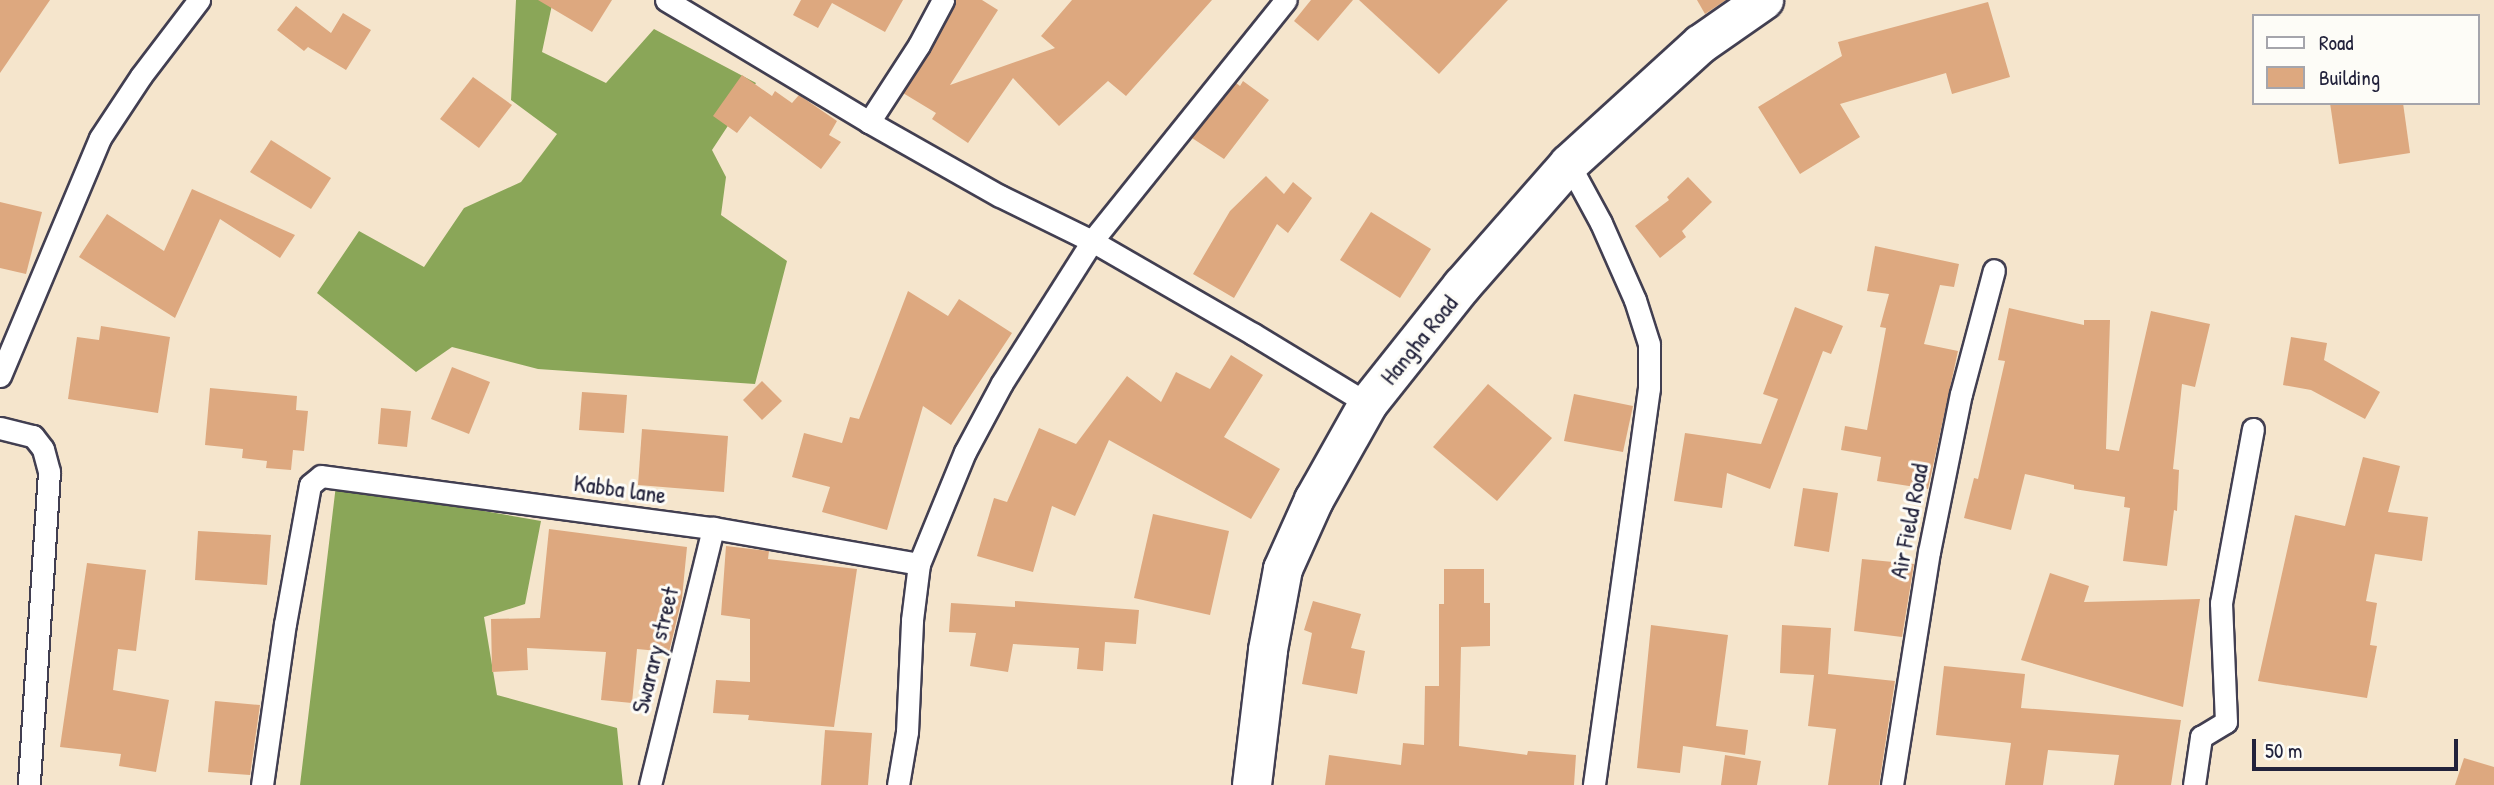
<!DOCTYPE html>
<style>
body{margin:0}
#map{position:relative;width:2494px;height:785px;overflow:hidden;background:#f5e5cc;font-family:"Patrick Hand",sans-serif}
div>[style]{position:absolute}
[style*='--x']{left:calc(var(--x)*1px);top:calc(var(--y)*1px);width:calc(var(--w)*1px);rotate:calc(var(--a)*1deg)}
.forest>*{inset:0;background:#8aa658}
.building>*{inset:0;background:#dda87f}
.roads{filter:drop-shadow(2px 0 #423f51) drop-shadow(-2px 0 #423f51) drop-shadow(0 2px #423f51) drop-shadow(0 -2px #423f51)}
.street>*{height:21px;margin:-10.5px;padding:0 10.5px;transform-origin:10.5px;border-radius:10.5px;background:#fff}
.highway>*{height:38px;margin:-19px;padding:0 19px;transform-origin:19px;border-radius:19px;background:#fff}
span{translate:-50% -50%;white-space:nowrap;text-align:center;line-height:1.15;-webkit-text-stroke:6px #fdfcf7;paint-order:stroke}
.street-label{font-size:24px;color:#22223b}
.legend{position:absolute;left:2252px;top:14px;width:228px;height:91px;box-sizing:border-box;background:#fdfcf7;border:2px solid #a5a5ac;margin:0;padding:9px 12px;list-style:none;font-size:21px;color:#22223b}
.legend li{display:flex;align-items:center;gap:14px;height:35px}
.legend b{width:35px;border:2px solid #a5a5ac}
.scale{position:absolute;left:2252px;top:739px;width:206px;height:32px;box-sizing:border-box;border:4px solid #22223b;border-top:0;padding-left:9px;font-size:21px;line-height:24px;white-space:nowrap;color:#22223b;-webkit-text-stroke:5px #fdfcf7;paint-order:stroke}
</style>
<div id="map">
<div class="forest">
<i style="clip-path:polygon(516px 0,553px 0,542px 52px,606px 83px,654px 29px,756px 83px,712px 150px,726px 177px,721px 215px,787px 261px,755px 384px,538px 369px,452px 347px,416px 372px,317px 293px,359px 231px,424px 267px,464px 208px,521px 182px,557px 134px,511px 100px)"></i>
<i style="clip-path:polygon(336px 485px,541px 521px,525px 604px,484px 617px,497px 695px,617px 728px,623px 785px,300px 785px)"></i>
</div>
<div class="building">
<i style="clip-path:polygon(0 0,50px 0,0 73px)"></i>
<i style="clip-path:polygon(538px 0,612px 0,592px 32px)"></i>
<i style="clip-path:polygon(801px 0,903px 0,885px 32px,832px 3px,818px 28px,793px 15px)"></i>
<i style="clip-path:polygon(956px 0,982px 0,998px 10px,950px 85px,1055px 48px,1041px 36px,1072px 0,1212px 0,1126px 96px,1108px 81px,1059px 126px,1013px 78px,968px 143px,932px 119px,936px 113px,903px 93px,931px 51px)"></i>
<i style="clip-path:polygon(1311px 0,1353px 0,1318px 41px,1294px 21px)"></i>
<i style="clip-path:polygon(1359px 0,1508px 0,1439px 74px)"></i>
<i style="clip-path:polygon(1697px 0,1726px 0,1705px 14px)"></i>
<i style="clip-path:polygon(1988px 2px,2010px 77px,1952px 94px,1946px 73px,1840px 104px,1860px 137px,1800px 174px,1758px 107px,1842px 56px,1838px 42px)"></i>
<i style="clip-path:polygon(296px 6px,331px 33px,343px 13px,371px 30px,346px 70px,308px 47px,304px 51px,277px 30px)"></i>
<i style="clip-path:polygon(742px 75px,772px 96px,775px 91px,792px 103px,799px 95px,837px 121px,829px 135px,841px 142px,821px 169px,750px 116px,737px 133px,713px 116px)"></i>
<i style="clip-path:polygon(473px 77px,512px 105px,479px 148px,440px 119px)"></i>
<i style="clip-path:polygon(1243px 81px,1269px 100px,1224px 159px,1192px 138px,1236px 83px,1240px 86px)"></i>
<i style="clip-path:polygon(2330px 103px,2403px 103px,2410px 153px,2339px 164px)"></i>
<i style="clip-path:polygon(271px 140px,331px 178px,311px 209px,250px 172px)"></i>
<i style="clip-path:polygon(1266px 176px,1284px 194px,1293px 182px,1312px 198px,1288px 233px,1277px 224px,1234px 298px,1193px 274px,1230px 211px)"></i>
<i style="clip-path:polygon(1688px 177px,1712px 202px,1682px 231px,1686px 237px,1660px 258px,1635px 226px,1669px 200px,1667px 197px)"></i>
<i style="clip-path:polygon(192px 189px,295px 235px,280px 258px,220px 219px,175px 318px,79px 257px,107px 214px,164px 251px)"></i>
<i style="clip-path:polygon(0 202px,42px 212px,26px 274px,0 268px)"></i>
<i style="clip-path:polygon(1371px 212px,1431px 249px,1400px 298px,1340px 260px)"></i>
<i style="clip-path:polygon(1875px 246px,1959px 264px,1954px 287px,1940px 285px,1924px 344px,1958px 351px,1928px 489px,1877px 481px,1881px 457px,1841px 450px,1845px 426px,1867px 430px,1886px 328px,1880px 327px,1889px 294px,1867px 291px)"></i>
<i style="clip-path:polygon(908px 291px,948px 316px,959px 299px,1012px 333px,951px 425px,923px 406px,887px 530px,822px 512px,830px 487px,792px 477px,804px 433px,842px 443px,850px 417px,859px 419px)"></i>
<i style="clip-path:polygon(1795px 307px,1843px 326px,1831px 354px,1823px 351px,1770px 489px,1727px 473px,1722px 508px,1674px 501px,1685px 433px,1761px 444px,1778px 399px,1763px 394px)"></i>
<i style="clip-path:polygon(2009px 308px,2084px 325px,2084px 320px,2110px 320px,2106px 449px,2119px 451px,2151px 311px,2210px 324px,2195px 387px,2182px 384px,2173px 469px,2179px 470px,2177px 511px,2174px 510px,2167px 566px,2123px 561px,2130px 508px,2124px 507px,2125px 497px,2074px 489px,2074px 485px,2025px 474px,2011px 530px,1964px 518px,1974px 478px,1978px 479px,2005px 361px,1998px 360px)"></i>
<i style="clip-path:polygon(101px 326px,170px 337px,158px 413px,68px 399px,77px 337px,99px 340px)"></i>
<i style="clip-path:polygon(2291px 337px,2327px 343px,2324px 360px,2380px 392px,2365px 419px,2311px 390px,2283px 385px)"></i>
<i style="clip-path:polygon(1231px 355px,1263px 375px,1224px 437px,1280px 469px,1251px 519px,1109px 440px,1075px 516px,1052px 506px,1033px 572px,977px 556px,994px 498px,1007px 502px,1039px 428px,1076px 444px,1127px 376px,1161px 402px,1176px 372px,1210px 389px)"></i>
<i style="clip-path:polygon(452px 367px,490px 382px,469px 434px,431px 419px)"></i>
<i style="clip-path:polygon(762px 381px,782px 401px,762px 420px,743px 400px)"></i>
<i style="clip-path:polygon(1488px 384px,1552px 438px,1497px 501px,1433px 447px)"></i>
<i style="clip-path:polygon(210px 388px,297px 396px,296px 410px,308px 411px,304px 451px,293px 450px,291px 470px,266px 468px,267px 461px,242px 458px,243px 449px,205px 445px)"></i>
<i style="clip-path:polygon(582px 392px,627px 395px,624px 433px,579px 430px)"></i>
<i style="clip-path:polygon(1574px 394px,1633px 406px,1623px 452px,1564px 441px)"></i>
<i style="clip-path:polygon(381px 408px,411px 411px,407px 447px,378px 444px)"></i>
<i style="clip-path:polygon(642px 429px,728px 436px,724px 492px,638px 485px)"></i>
<i style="clip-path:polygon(2363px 457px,2400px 466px,2388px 512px,2428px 517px,2422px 561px,2375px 554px,2366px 601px,2377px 603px,2370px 645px,2377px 646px,2367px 698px,2258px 681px,2295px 515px,2345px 526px)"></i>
<i style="clip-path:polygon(1803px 488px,1838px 493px,1829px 552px,1794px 546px)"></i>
<i style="clip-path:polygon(1153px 514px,1229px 531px,1210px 615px,1134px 598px)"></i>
<i style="clip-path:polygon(549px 529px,687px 547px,682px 598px,669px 652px,637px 649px,632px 703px,601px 700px,606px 652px,527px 648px,528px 670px,492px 672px,491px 619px,540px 618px)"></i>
<i style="clip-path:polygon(198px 531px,271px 535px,267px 585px,195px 580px)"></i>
<i style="clip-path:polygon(726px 546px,769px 551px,768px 559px,857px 569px,834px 727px,748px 720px,749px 715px,713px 713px,716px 680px,750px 682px,750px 619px,721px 615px)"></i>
<i style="clip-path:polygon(1862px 559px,1914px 564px,1902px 637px,1854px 631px)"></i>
<i style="clip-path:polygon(87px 563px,146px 570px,136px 651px,118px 649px,113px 690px,169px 700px,156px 772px,119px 766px,121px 754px,60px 747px)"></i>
<i style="clip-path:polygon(1444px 569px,1484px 569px,1484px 603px,1490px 603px,1490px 646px,1461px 647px,1459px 746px,1527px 755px,1528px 751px,1576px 755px,1574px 785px,1325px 785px,1329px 755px,1401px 765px,1403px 743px,1424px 745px,1425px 686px,1439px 686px,1439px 604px,1444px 604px)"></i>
<i style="clip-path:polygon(2050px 573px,2089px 586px,2084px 602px,2200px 599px,2183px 707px,2021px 660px)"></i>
<i style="clip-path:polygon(1015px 601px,1139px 610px,1136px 644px,1105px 642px,1103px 671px,1077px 669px,1079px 648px,1013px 644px,1008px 672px,970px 666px,976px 633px,949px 632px,951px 603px,1015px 607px)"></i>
<i style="clip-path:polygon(1313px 601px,1361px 614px,1351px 648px,1365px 651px,1357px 694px,1302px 684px,1312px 633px,1304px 630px)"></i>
<i style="clip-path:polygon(1651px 625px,1728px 635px,1716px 726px,1748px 730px,1745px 755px,1683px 746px,1680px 773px,1637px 768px)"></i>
<i style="clip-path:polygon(1782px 625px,1831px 628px,1828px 674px,1895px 681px,1879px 785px,1828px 785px,1836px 729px,1808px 726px,1814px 675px,1780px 673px)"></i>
<i style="clip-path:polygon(1944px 666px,2025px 674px,2021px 708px,2181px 720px,2171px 785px,2114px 785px,2119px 755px,2048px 750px,2043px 785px,2005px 785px,2011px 743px,1936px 735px)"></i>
<i style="clip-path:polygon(215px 701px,260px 705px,250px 775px,208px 772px)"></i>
<i style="clip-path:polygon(825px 730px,872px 733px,868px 785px,821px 785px)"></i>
<i style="clip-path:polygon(1725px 755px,1761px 761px,1757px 785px,1721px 785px)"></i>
<i style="clip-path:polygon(2464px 758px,2494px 767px,2494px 785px,2455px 785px)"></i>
</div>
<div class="roads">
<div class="street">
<i style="--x:666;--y:0;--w:237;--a:31"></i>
<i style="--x:943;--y:0;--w:51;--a:118.1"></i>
<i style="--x:919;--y:45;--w:92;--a:123"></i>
<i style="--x:869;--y:122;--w:150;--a:29.5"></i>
<i style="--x:1000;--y:196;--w:102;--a:26.1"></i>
<i style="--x:1092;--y:241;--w:186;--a:30"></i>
<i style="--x:1253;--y:334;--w:135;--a:31.3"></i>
<i style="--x:1569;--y:164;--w:67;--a:61.5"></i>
<i style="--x:1601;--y:223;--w:84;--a:66.2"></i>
<i style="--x:1635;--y:300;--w:46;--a:72.3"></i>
<i style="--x:1649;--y:344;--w:44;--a:90"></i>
<i style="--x:1649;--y:388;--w:401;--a:97.9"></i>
<i style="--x:0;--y:376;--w:258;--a:-67.2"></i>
<i style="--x:100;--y:138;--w:74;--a:-56.5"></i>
<i style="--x:141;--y:76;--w:96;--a:-52.7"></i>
<i style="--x:0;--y:428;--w:34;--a:14"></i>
<i style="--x:33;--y:436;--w:16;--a:52"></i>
<i style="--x:43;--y:449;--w:24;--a:75"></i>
<i style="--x:49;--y:472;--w:314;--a:93.7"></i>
<i style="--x:262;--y:785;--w:163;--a:-81.9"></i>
<i style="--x:285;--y:624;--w:141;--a:-79.8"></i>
<i style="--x:310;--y:485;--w:14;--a:-39"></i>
<i style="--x:321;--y:476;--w:395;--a:7.6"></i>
<i style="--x:713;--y:528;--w:209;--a:9.9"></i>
<i style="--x:650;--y:785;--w:265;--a:-76.2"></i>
<i style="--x:898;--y:785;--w:54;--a:-80.4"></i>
<i style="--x:907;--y:732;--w:112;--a:-87.4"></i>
<i style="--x:912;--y:620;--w:56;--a:-82.9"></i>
<i style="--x:919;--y:564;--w:121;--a:-67.7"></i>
<i style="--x:965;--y:452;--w:78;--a:-61.8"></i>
<i style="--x:1002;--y:383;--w:168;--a:-57.6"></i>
<i style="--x:1092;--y:241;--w:309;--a:-51.2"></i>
<i style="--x:1892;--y:785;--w:236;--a:-81"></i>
<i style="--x:1929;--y:552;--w:161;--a:-78.6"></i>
<i style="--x:1961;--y:394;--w:128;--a:-75.1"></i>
<i style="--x:2194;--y:785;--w:49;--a:-81.7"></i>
<i style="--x:2201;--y:737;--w:29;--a:-31"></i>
<i style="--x:2226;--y:722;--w:119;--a:-92.4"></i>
<i style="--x:2221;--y:603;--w:177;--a:-79.6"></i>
</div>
<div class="highway">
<i style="--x:1252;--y:785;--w:136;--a:-83.2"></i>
<i style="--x:1268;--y:650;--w:82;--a:-79.5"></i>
<i style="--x:1283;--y:569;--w:76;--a:-65.8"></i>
<i style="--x:1314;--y:500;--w:110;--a:-60.6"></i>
<i style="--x:1368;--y:404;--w:151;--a:-51.5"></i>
<i style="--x:1462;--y:286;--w:162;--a:-48.7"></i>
<i style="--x:1569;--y:164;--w:178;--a:-42.3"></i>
<i style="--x:1701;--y:44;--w:77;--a:-34.9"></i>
</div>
</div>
<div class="street-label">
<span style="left:1419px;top:340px;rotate:-51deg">Hangha Road</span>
<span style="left:620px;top:489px;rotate:8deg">Kabba lane</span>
<span style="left:1909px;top:521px;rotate:-79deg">Air Field Road</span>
<span style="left:655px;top:650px;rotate:-76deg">Swarary street</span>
</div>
<ul class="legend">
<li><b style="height:9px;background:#fff"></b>Road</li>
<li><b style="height:19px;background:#dda87f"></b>Building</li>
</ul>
<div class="scale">50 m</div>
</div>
